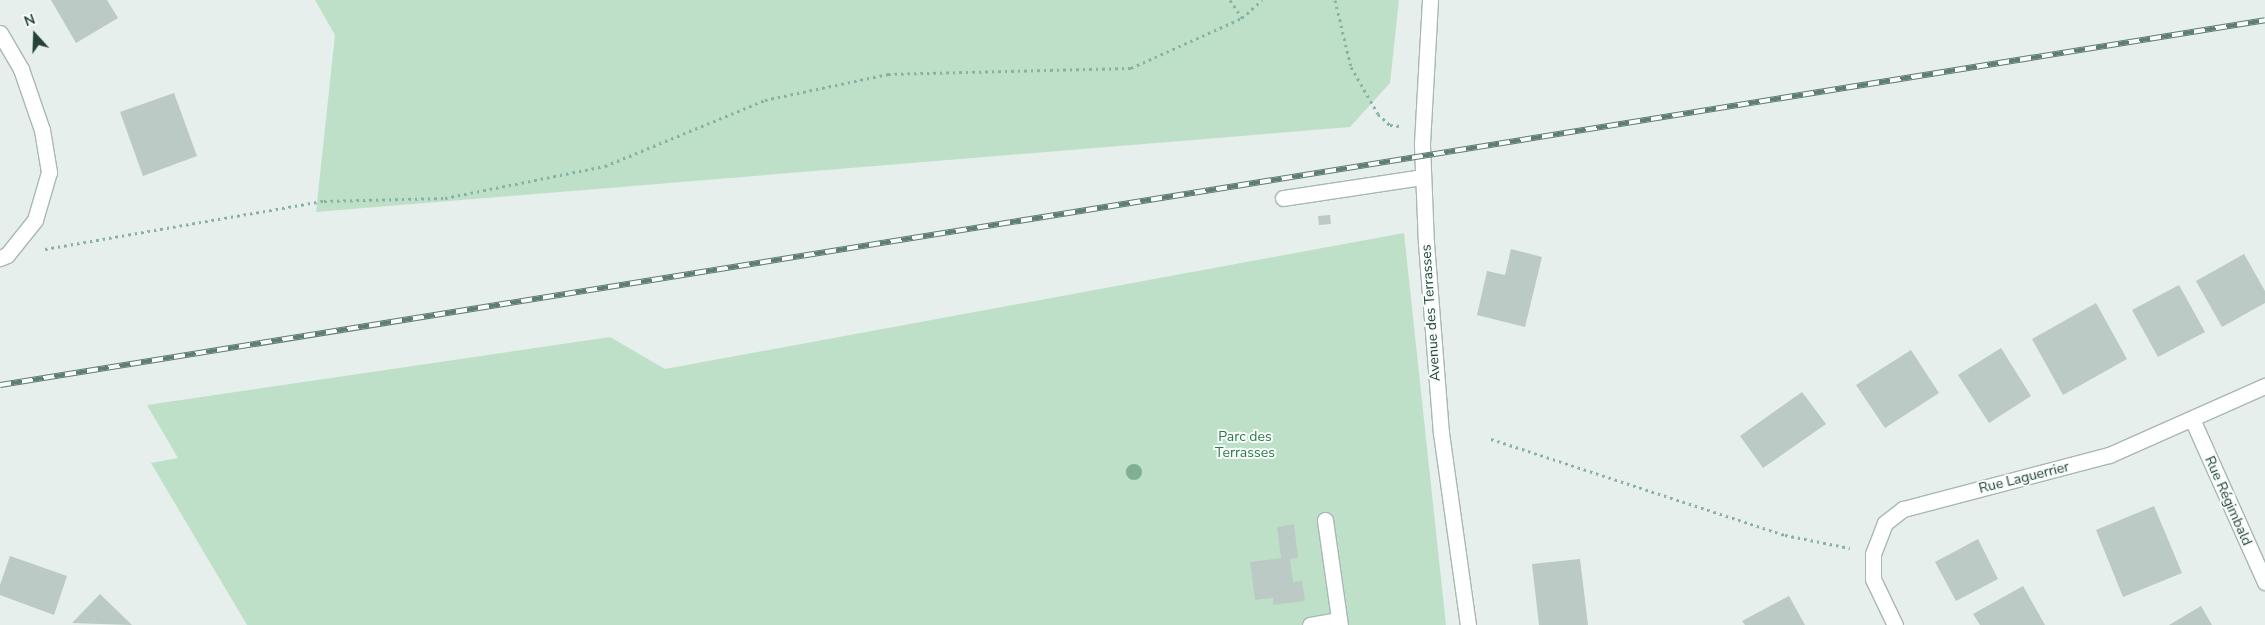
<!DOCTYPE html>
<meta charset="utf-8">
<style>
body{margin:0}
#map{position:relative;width:2265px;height:625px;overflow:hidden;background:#e6efeb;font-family:"Nunito Sans",sans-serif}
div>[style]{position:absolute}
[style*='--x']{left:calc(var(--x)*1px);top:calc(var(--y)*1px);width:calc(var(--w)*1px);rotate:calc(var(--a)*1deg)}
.green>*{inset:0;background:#bfe0c8}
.building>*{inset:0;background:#bbcac4}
.path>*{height:3px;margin-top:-1.5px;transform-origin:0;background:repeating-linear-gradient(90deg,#86b3a5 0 2.5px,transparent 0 6.5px)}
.roads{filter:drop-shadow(1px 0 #a8b8b2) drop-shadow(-1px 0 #a8b8b2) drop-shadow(0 1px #a8b8b2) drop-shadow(0 -1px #a8b8b2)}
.lane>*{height:15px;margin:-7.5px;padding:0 7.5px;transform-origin:7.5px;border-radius:7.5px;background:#fff}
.street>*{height:15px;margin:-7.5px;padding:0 7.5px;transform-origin:7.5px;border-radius:7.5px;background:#fff}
.secondary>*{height:15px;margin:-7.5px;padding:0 7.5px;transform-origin:7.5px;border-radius:7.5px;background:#fff}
.rail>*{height:5.5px;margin-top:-2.75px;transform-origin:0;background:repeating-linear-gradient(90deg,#f7fbf9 0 11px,#5f7d75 0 22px);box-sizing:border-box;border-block:1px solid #5f7d75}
.trees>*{width:16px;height:16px;margin:-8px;border-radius:50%;background:#80af93}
span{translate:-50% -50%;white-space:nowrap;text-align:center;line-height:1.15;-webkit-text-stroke:4px #f7fbf9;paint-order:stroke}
.street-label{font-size:14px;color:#24423a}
.park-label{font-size:14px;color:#2d7a4b}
.north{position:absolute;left:10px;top:10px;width:50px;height:50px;-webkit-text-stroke:4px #f7fbf9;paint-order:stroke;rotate:340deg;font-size:14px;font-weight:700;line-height:20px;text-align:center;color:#24423a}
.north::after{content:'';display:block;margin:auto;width:18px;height:22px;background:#24423a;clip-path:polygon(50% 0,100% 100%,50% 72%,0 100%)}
</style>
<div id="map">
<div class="green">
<i style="clip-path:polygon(315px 0,1399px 0,1390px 83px,1350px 127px,316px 212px,335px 35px)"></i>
<i style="clip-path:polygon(1404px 233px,1446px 625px,247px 625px,151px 463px,178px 458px,147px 405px,610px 337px,665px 369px)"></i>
</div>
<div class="building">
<i style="clip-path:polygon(51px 0,107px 0,118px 18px,76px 43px)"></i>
<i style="clip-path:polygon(174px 93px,197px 156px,143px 176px,120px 112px)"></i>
<i style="clip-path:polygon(1330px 215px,1331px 224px,1319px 225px,1318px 216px)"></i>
<i style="clip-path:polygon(1511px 249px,1542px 257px,1525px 327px,1477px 315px,1487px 271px,1505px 275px)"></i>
<i style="clip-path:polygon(2244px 254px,2265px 291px,2265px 303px,2222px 327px,2196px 281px)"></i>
<i style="clip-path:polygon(2179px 285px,2205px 332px,2158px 357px,2132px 310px)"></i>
<i style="clip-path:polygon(2096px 303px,2127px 359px,2063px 395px,2032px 339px)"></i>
<i style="clip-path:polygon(2001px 348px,2031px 396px,1989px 423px,1958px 375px)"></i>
<i style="clip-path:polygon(1911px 350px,1939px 393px,1885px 428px,1856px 385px)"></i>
<i style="clip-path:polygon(1802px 392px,1826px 424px,1763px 468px,1740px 436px)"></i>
<i style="clip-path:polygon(2154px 506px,2182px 573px,2123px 597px,2096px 530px)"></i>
<i style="clip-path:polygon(1294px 524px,1298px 558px,1290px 559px,1293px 582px,1302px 581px,1305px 601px,1273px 605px,1273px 598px,1255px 600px,1250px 562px,1281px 558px,1277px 527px)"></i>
<i style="clip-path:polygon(1978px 539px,1998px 579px,1956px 601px,1935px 562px)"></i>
<i style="clip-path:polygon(10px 556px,67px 576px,54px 615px,0 595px,0 585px)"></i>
<i style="clip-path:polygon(1580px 559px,1588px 625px,1539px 625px,1532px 564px)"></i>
<i style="clip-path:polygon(2023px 586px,2045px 625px,1980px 625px,1973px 614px)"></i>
<i style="clip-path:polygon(100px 594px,132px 625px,72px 623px)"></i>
<i style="clip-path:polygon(1789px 596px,1805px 625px,1745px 625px,1742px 621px)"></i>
<i style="clip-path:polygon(2201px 606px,2212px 625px,2169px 625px)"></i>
</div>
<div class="path">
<i style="--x:1230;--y:0;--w:22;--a:56"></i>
<i style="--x:1335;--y:0;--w:69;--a:76.6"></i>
<i style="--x:1351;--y:67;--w:54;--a:60.1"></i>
<i style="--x:1378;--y:114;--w:16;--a:43"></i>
<i style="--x:1390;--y:125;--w:10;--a:6"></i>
<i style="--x:45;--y:249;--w:283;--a:-9.8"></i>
<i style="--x:324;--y:201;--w:121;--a:-1.4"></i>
<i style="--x:445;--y:198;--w:163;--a:-11.3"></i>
<i style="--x:605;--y:166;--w:173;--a:-22.4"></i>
<i style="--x:765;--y:100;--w:126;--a:-11.9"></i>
<i style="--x:888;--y:74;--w:243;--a:-1.4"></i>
<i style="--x:1131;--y:68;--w:122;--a:-24.2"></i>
<i style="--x:1242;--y:18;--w:27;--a:-42"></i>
<i style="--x:1491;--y:439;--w:309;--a:18.1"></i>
<i style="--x:1785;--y:535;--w:66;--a:11.3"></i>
</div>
<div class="roads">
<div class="lane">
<i style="--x:1283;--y:198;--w:141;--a:-8.6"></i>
<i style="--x:1325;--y:520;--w:106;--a:81.9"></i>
<i style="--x:1310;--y:625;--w:29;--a:-10"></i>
</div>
<div class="street">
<i style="--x:0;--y:33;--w:42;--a:59.7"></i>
<i style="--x:21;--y:69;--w:65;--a:71"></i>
<i style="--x:42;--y:130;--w:43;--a:80.5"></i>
<i style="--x:49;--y:172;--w:50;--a:106.3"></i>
<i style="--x:35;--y:220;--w:45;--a:128.7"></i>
<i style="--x:7;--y:255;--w:8;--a:157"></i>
<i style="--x:2192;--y:419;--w:179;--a:65.9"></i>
<i style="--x:1895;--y:625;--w:51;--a:-115.6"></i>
<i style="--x:1873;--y:579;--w:25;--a:-90"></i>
<i style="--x:1873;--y:554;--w:33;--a:-69"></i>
<i style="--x:1885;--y:523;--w:23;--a:-38"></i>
<i style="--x:1903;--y:509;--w:213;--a:-14.7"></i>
<i style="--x:2109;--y:455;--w:171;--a:-23.9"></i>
</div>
<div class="secondary">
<i style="--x:1430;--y:0;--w:145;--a:93.2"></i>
<i style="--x:1422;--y:145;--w:98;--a:87.7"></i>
<i style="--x:1426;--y:243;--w:191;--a:85.5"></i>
<i style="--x:1441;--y:433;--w:194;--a:82"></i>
</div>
</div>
<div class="rail">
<i style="--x:0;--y:385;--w:2294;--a:-9.15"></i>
</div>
<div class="trees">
<i style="left:1134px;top:472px"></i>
</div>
<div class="street-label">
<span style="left:1431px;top:313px;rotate:-94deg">Avenue des Terrasses</span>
<span style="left:2024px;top:478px;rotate:-14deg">Rue Laguerrier</span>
<span style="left:2228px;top:501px;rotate:66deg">Rue Régimbald</span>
</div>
<div class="park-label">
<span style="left:1245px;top:445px">Parc des<br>Terrasses</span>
</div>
<div class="north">N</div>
</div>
